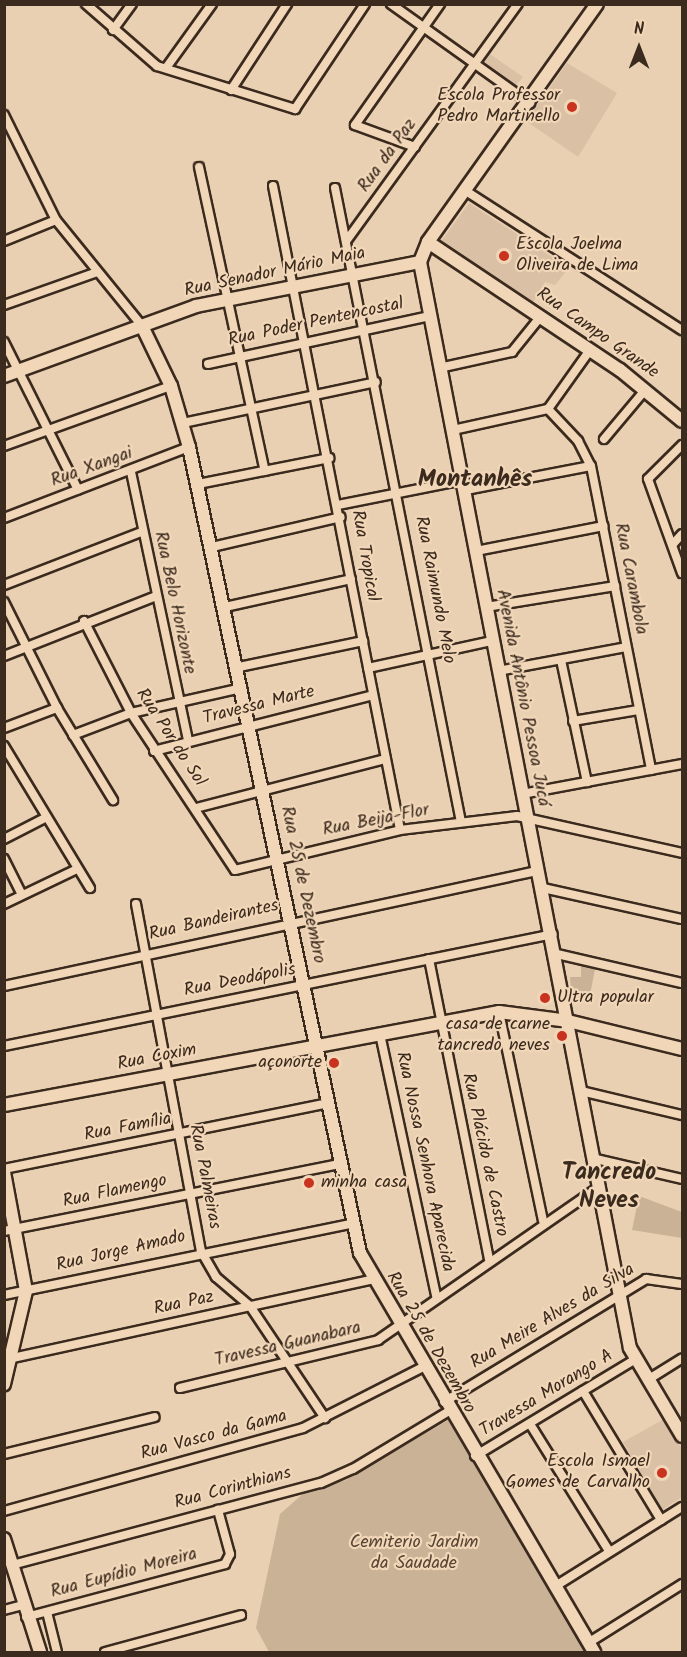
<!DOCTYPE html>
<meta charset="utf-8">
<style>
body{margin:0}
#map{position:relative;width:687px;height:1657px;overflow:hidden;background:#ead0b2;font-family:Kalam,sans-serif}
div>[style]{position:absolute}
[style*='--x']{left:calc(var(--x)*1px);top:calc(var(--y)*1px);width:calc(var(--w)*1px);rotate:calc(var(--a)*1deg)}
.built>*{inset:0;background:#dac1a5}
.green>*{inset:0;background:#cab297}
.roads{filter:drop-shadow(2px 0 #3b2a1e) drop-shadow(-2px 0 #3b2a1e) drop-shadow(0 2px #3b2a1e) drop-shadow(0 -2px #3b2a1e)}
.street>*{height:8px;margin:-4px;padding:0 4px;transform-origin:4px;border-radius:4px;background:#f1d7b8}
.secondary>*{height:12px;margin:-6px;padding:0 6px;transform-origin:6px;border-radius:6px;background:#f1d7b8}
.dots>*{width:16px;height:16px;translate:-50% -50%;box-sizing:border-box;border:3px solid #f1d7b8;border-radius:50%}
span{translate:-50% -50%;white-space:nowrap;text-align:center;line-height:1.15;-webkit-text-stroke:4.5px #f1d7b8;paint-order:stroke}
.poi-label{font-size:18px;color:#3b2a1e}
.right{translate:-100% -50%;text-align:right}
.left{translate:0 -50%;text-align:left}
.street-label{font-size:18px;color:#3b2a1e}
.park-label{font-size:18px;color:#584536}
.district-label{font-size:24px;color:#3b2a1e;font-weight:700}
.frame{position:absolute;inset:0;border:6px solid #3b2a1e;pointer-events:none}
.north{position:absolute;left:609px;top:18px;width:60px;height:60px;-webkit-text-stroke:4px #f1d7b8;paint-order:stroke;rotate:0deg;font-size:16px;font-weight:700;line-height:24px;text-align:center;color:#3b2a1e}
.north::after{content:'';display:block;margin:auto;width:21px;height:27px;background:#3b2a1e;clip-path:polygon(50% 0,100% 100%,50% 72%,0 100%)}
</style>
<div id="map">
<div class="built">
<i style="clip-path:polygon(490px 54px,523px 77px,515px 86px,484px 64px)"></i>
<i style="clip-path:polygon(567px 63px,617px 93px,578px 157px,526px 121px)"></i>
<i style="clip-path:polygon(469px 203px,569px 268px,555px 285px,545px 282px,531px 306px,439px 244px)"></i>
<i style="clip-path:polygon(664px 1419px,682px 1449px,682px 1497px,662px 1510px,623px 1442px)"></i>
</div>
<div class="green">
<i style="clip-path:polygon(581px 965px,595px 969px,589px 1000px,572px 1002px,570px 977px,581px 977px)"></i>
<i style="clip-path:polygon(639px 1196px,682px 1212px,682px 1238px,632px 1230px)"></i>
<i style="clip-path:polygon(448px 1420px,588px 1652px,269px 1652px,256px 1628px,280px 1514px,305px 1492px,346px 1480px)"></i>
</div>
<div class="roads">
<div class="street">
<i style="--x:86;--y:4;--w:94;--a:41.1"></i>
<i style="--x:157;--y:66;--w:145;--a:17.3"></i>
<i style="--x:295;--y:109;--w:126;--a:-56.3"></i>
<i style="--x:391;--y:4;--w:171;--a:35.5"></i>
<i style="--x:113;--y:30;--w:32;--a:-54"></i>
<i style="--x:166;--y:68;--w:79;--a:-54.3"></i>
<i style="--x:231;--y:90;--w:103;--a:-56.9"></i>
<i style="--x:4;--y:115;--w:117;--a:63.7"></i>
<i style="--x:56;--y:220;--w:136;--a:50.9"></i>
<i style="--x:415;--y:147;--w:64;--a:-159.9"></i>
<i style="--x:355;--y:125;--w:148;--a:-54.9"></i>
<i style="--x:199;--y:167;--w:311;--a:77.8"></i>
<i style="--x:273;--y:186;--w:656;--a:78.84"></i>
<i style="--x:335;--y:188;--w:646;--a:78.76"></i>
<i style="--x:466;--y:191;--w:257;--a:32.8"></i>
<i style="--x:347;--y:240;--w:291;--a:-54.1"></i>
<i style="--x:4;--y:241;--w:56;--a:-22"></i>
<i style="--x:4;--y:305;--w:99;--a:-19.5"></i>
<i style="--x:4;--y:342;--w:165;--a:63.4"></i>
<i style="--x:208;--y:364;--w:227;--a:-12.2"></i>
<i style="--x:439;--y:368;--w:75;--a:-12.4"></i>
<i style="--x:512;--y:352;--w:46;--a:-51.1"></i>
<i style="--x:548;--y:409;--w:44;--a:46.8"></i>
<i style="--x:578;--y:441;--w:28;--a:63"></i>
<i style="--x:591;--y:466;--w:310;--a:78.8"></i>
<i style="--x:548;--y:409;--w:72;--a:-54.6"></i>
<i style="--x:183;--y:423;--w:197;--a:-12"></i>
<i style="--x:453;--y:430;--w:97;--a:-12.5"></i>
<i style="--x:604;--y:439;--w:65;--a:-50"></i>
<i style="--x:682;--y:445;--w:48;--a:135"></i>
<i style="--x:648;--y:479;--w:100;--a:70.1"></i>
<i style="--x:4;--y:446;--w:177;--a:-19.8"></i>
<i style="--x:131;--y:472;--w:275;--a:78"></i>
<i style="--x:198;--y:484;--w:134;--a:-11.2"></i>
<i style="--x:466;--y:490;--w:127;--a:-10.9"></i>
<i style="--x:338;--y:505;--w:128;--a:-11.2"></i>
<i style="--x:4;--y:518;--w:198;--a:-21"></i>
<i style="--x:673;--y:544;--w:13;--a:-48"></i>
<i style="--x:212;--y:547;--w:132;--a:-13.1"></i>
<i style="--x:476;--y:551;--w:130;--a:-11.1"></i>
<i style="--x:4;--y:585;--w:147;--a:-21.1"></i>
<i style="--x:4;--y:602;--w:119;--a:63.4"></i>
<i style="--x:57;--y:708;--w:108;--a:58.7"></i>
<i style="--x:225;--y:607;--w:129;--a:-12.5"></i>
<i style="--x:486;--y:607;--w:131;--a:-9.2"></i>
<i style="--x:84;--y:621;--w:103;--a:62.9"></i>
<i style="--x:131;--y:713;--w:188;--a:56.5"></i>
<i style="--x:235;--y:870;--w:170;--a:-13.6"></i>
<i style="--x:400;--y:830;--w:118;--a:-6.8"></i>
<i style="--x:517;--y:816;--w:169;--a:12.6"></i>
<i style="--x:4;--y:656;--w:163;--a:-21.5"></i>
<i style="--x:561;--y:660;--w:125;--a:78"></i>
<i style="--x:239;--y:667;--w:127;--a:-11.8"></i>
<i style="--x:368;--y:668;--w:127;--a:-12.3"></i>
<i style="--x:498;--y:671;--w:130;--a:-10.6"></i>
<i style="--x:573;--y:721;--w:66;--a:-9.6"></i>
<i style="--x:4;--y:728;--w:57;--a:-20.7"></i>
<i style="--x:73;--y:735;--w:62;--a:-20.8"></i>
<i style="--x:131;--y:713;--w:114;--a:-12.7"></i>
<i style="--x:4;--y:746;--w:166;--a:58.8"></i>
<i style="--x:154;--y:751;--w:226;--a:-14.3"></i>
<i style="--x:522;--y:794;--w:163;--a:-10.6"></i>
<i style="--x:196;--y:808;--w:196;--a:-14.5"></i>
<i style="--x:4;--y:839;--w:46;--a:-27.1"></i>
<i style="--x:4;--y:859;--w:40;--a:63.4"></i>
<i style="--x:543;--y:888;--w:142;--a:12.6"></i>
<i style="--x:4;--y:904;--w:81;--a:-25.6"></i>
<i style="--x:136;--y:904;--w:353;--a:79.4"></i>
<i style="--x:201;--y:1251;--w:30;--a:60"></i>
<i style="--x:216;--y:1277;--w:45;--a:40.5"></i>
<i style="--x:250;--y:1306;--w:135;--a:56.2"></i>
<i style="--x:557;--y:954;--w:128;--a:13.1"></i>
<i style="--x:429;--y:959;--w:306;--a:78.7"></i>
<i style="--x:4;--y:986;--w:545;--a:-12.18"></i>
<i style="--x:499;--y:1012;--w:213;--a:78.1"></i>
<i style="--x:380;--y:1034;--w:268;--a:77.9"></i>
<i style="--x:4;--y:1046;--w:560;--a:-11.53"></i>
<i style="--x:581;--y:1091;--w:104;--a:13.4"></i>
<i style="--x:596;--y:1159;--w:88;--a:13.1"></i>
<i style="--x:4;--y:1169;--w:330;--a:-11.5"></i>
<i style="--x:4;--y:1231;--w:342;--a:-11.3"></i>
<i style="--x:4;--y:1295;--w:354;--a:-11.6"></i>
<i style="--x:8;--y:1359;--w:371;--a:-12.3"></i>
<i style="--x:649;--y:1379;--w:39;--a:-32"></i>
<i style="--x:180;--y:1388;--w:204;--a:-13.6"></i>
<i style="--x:378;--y:1340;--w:270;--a:-34.7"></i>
<i style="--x:583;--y:1391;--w:151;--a:58.8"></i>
<i style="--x:444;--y:1402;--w:237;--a:-31.3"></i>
<i style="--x:646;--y:1279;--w:36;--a:8"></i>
<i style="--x:530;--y:1424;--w:150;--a:58.1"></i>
<i style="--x:4;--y:1454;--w:155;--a:-13.8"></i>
<i style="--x:475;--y:1456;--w:188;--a:-31.1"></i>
<i style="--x:4;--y:1511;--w:310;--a:-15.5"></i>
<i style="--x:303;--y:1428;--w:135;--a:-26.9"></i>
<i style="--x:12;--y:1565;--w:320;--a:-14.9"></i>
<i style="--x:321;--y:1483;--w:35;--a:-24"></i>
<i style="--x:353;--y:1469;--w:112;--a:-31.1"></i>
<i style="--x:554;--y:1587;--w:151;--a:-32"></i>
<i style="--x:4;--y:1610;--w:20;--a:-15"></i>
<i style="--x:47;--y:1612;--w:41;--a:76"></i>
<i style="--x:26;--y:1617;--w:206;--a:-14.9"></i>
<i style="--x:225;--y:1564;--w:11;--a:-63"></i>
<i style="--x:230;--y:1554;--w:46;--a:-105.3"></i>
<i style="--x:588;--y:1643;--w:111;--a:-32.1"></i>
<i style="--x:105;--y:1652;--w:141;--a:-15.2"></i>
</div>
<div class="secondary">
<i style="--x:597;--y:4;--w:292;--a:125.4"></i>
<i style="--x:428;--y:242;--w:22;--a:112"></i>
<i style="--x:420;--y:262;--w:1106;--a:79.06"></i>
<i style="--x:630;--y:1348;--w:102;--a:59.4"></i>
<i style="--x:428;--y:242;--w:231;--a:33.7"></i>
<i style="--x:620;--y:370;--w:80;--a:39.4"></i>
<i style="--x:142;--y:326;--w:67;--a:64.2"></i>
<i style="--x:171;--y:386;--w:64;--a:73.6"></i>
<i style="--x:189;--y:447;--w:824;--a:78.02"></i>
<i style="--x:360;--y:1253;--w:463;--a:59.6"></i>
<i style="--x:4;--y:376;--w:204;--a:-20"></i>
<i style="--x:196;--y:306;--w:228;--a:-11.1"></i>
<i style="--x:4;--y:1105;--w:504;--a:-10.64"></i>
<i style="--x:499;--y:1012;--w:70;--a:7.4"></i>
<i style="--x:568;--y:1021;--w:117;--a:13.8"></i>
<i style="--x:4;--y:1172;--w:121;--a:79.5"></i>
<i style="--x:26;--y:1291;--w:96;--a:103.3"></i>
<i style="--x:4;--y:1539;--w:119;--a:72.3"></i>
</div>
</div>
<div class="dots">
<i style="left:572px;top:107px;background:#c8321e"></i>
<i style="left:504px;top:256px;background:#c8321e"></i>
<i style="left:545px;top:998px;background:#c8321e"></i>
<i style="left:562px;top:1036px;background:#c8321e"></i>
<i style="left:334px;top:1063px;background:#c8321e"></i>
<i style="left:309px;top:1183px;background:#c8321e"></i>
<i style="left:662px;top:1473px;background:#c8321e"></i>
</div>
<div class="poi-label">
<span class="right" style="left:560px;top:107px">Escola Professor<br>Pedro Martinello</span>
<span class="left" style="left:516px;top:256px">Escola Joelma<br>Oliveira de Lima</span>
<span class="left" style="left:557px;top:998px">Ultra popular</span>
<span class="right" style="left:550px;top:1036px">casa de carne<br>tancredo neves</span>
<span class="right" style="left:322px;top:1063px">açonorte</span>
<span class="left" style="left:321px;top:1183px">minha casa</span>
<span class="right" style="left:650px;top:1473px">Escola Ismael<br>Gomes de Carvalho</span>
</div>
<div class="street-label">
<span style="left:388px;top:156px;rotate:-54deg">Rua da Paz</span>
<span style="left:275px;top:273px;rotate:-12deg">Rua Senador Mário Maia</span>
<span style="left:316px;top:323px;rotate:-12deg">Rua Poder Pentencostal</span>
<span style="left:597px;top:334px;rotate:35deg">Rua Campo Grande</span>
<span style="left:92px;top:468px;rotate:-20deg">Rua Xangai</span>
<span style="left:364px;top:556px;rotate:80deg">Rua Tropical</span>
<span style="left:630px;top:579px;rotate:79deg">Rua Carambola</span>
<span style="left:434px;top:590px;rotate:79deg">Rua Raimundo Melo</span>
<span style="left:174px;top:603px;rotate:78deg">Rua Belo Horizonte</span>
<span style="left:522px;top:698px;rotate:79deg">Avenida Antônio Pessoa Jucá</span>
<span style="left:259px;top:706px;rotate:-14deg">Travessa Marte</span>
<span style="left:170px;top:738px;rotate:57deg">Rua Por do Sol</span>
<span style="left:376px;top:821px;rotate:-11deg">Rua Beija-Flor</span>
<span style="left:302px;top:885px;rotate:78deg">Rua 25 de Dezembro</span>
<span style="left:214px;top:921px;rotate:-13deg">Rua Bandeirantes</span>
<span style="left:240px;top:981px;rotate:-11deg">Rua Deodápolis</span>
<span style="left:157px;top:1058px;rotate:-11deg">Rua Coxim</span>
<span style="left:128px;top:1128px;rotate:-11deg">Rua Família</span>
<span style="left:484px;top:1155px;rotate:78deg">Rua Plácido de Castro</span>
<span style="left:424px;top:1162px;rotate:78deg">Rua Nossa Senhora Aparecida</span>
<span style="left:204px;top:1177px;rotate:79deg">Rua Palmeiras</span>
<span style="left:115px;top:1192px;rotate:-12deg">Rua Flamengo</span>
<span style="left:121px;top:1252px;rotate:-13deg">Rua Jorge Amado</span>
<span style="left:184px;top:1304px;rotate:-12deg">Rua Paz</span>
<span style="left:553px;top:1317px;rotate:-31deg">Rua Meire Alves da Silva</span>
<span style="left:430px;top:1343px;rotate:60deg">Rua 25 de Dezembro</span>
<span style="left:288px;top:1345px;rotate:-13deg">Travessa Guanabara</span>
<span style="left:547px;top:1394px;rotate:-31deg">Travessa Morango A</span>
<span style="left:214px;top:1436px;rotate:-15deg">Rua Vasco da Gama</span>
<span style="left:233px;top:1489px;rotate:-15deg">Rua Corinthians</span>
<span style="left:124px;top:1574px;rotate:-15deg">Rua Eupídio Moreira</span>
</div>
<div class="park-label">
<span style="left:414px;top:1554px">Cemiterio Jardim<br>da Saudade</span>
</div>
<div class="district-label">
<span style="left:475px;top:480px">Montanhês</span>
<span style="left:609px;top:1187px">Tancredo<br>Neves</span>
</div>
<div class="frame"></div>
<div class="north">N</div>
</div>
